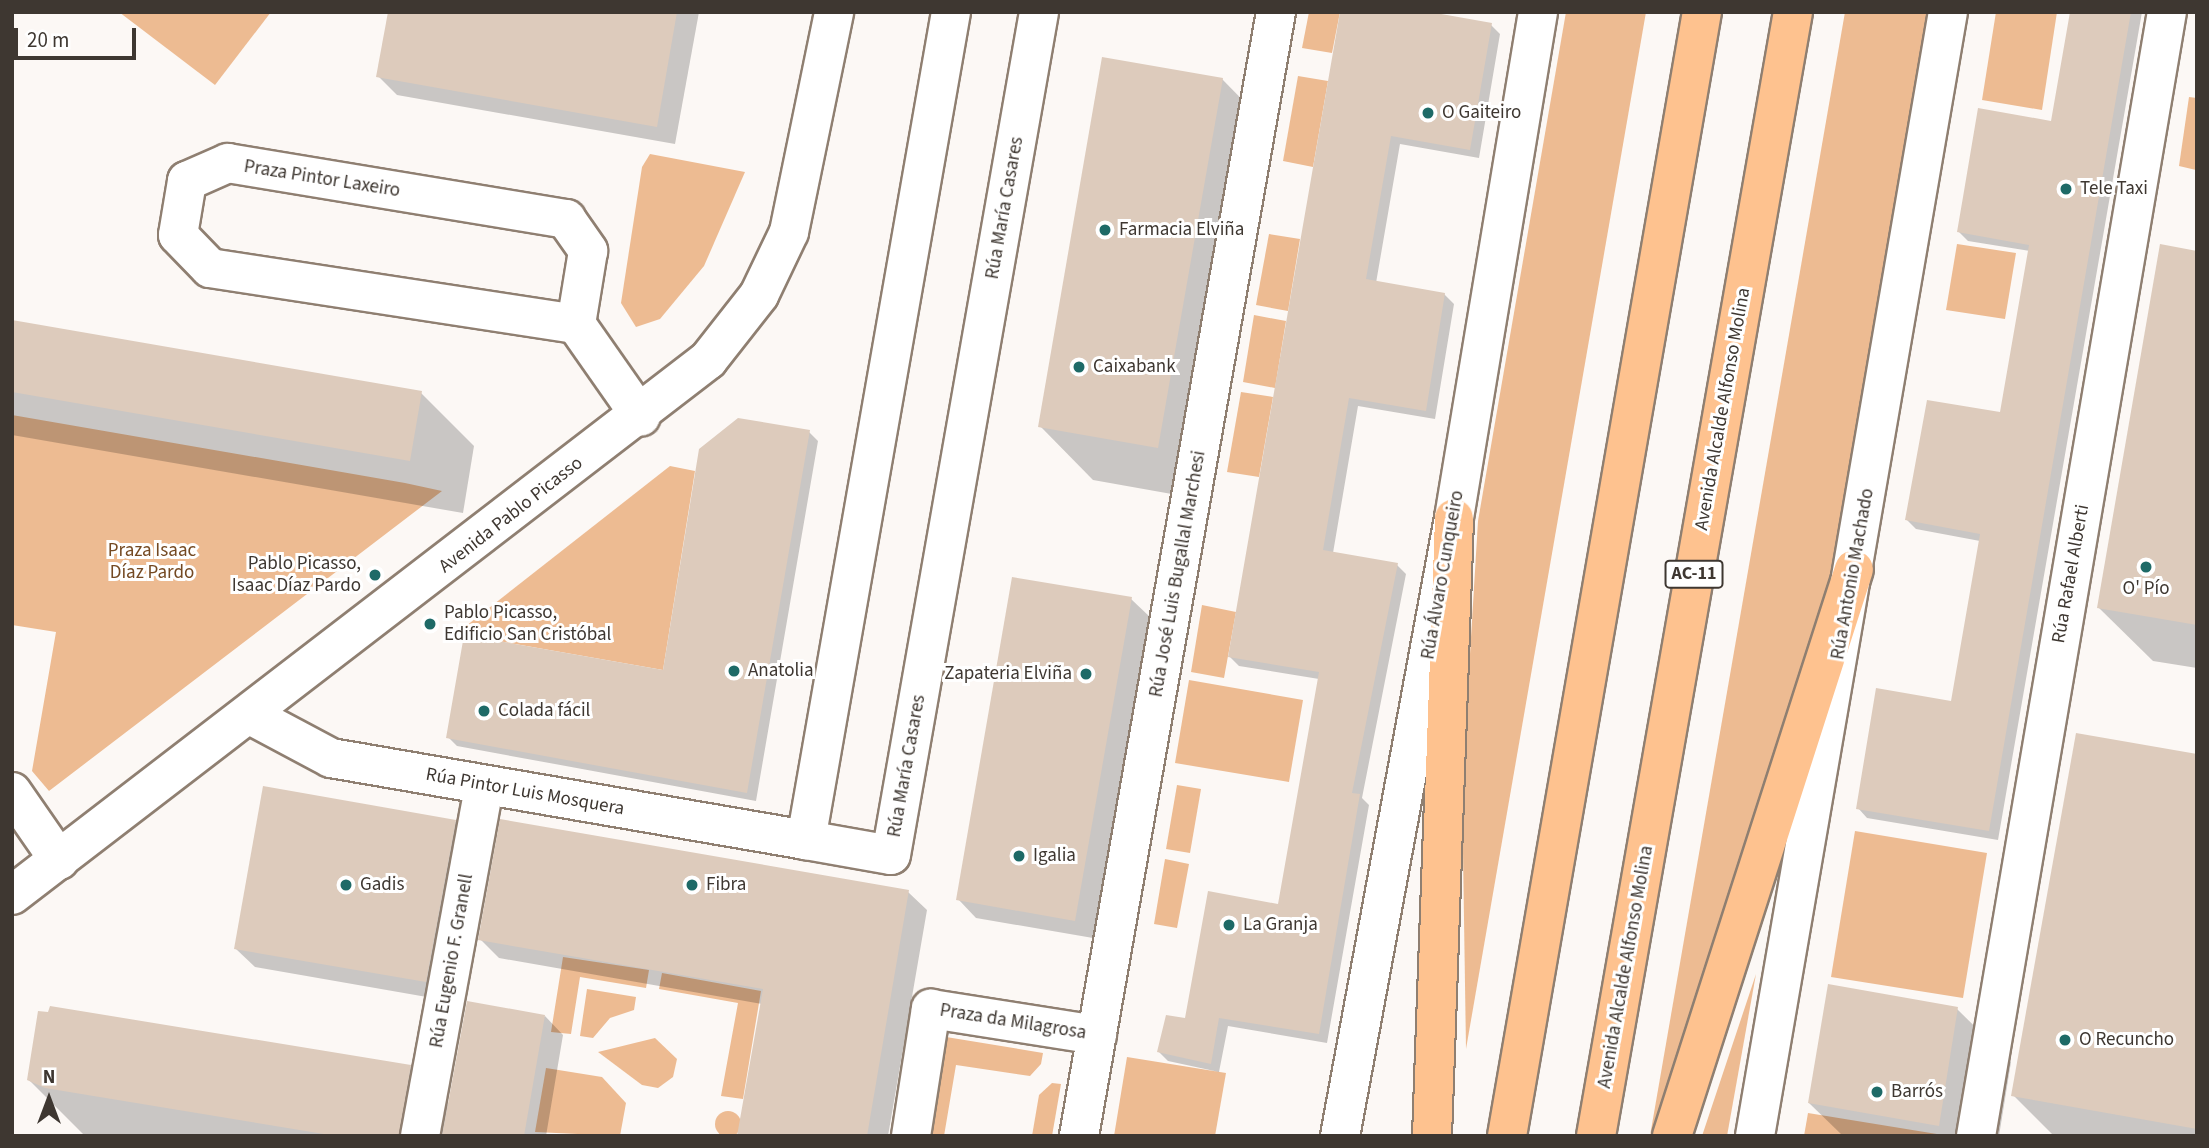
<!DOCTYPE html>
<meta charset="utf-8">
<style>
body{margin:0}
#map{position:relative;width:2209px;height:1148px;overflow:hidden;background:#fcf8f5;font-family:"Source Sans 3",sans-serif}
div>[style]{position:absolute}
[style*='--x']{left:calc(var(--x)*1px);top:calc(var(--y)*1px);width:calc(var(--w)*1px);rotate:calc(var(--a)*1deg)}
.green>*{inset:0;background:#edbb92}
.round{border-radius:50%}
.shadow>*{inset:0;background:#0003}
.building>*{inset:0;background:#ddcbbc}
.roads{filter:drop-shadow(2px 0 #8f7f71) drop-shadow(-2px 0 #8f7f71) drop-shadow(0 2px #8f7f71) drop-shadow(0 -2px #8f7f71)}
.minor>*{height:38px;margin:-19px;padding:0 19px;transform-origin:19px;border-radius:19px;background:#fff}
.highway>*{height:38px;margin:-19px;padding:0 19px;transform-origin:19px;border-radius:19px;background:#fec28f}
.dots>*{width:19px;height:19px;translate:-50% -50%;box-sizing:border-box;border:4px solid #fff;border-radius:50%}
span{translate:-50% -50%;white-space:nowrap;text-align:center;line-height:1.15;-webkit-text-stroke:6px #fff;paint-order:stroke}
.shield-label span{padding:2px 5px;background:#fff;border:2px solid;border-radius:5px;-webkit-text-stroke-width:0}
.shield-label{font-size:18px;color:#3e3731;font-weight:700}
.poi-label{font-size:19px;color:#3e3731}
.left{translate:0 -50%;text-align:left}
.right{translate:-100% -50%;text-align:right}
.street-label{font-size:19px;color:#3e3731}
.park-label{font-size:19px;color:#744922}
.frame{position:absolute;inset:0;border:14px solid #3e3731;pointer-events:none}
.north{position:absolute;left:14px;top:1064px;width:70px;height:70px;-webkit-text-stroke:5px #fff;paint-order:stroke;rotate:0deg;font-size:19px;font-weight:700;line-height:28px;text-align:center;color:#3e3731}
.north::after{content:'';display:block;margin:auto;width:24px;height:32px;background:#3e3731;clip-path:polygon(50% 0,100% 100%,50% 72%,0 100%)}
.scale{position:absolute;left:14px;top:28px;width:122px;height:32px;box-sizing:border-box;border:4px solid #3e3731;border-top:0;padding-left:9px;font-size:21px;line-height:24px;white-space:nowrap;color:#3e3731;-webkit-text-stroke:5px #fff;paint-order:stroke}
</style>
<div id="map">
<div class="green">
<i style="clip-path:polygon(119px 12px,271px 12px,215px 85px)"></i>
<i style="clip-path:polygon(1309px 12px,1340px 12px,1332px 53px,1302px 48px)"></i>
<i style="clip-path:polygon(1566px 12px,1646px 12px,1466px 1049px,1462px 787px,1478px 521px)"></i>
<i style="clip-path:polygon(1845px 12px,1930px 12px,1834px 571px,1650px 1136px)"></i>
<i style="clip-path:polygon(1996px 12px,2057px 12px,2042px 110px,1982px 100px)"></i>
<i style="clip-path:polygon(1298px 76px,1328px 81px,1313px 167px,1283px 161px)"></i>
<i style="clip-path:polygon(2189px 97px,2197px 98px,2196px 170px,2179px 166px)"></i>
<i style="clip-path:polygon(650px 154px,745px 172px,704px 266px,660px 319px,636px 327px,621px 303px,642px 167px)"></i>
<i style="clip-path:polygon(1269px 234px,1300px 239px,1288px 311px,1256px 305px)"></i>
<i style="clip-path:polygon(1957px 244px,2016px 253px,2005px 319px,1946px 310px)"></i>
<i style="clip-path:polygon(1254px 315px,1286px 321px,1275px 388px,1243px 382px)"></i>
<i style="clip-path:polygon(1241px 392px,1273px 397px,1259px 477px,1227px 472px)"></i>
<i style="clip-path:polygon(12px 415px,405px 483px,442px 491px,49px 791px,32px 771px,56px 632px,12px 625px)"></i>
<i style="clip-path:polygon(670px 466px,695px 471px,663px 670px,464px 635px,466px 626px)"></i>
<i style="clip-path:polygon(1202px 605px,1236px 612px,1224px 678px,1191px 672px)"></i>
<i style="clip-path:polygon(1189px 680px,1303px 700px,1289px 782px,1175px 763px)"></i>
<i style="clip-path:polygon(1177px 785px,1201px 789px,1190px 853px,1166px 849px)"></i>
<i style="clip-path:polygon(1855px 831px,1987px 853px,1963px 998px,1831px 977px)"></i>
<i style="clip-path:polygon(1165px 859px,1189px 864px,1177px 928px,1154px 924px)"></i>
<i style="clip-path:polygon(563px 957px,649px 970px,646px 988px,580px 977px,571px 1034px,551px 1032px)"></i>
<i style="clip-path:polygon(662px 973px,761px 991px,743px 1099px,721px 1096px,738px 1003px,659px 989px)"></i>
<i style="clip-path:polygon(1756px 974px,1727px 1136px,1702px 1136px)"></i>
<i style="clip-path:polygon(587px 989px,636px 997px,634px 1010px,610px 1018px,593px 1038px,580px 1036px)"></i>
<i style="clip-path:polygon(940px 1036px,1043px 1053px,1041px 1064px,1030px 1076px,956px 1065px,944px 1136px,923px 1136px)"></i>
<i style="clip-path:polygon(655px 1038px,677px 1059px,673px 1077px,658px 1088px,642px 1085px,598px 1052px)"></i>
<i style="clip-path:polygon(1127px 1057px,1226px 1073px,1215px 1136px,1114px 1136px)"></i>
<i style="clip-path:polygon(546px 1068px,602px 1077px,626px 1103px,620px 1136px,535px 1132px)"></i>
<i style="clip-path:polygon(1052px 1083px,1061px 1084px,1052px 1136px,1032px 1136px,1039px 1095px)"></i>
<i class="round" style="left:715px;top:1111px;width:26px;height:26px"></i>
<i style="clip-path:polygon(1808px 1113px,1943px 1135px,1943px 1136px,1804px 1136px)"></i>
</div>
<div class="shadow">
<i style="clip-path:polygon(390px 12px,699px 12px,675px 144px,397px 95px,378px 76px)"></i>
<i style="clip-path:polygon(1342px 12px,1491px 25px,1500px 34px,1479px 158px,1400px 144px,1376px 283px,1444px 294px,1454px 304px,1435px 419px,1358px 406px,1333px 553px,1397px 565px,1406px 574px,1362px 798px,1369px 805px,1327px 1043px,1228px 1026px,1219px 1072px,1168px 1061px,1159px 1052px,1280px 906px,1319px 679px,1239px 666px,1230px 657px)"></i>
<i style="clip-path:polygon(2071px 12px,2142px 12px,1998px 840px,1867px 818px,1858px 808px,1952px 703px,1980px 541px,1916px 529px,1907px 520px,2002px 414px,2030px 251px,1968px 241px,1959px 232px,2053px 123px)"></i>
<i style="clip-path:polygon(1222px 79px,1275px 133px,1211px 501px,1093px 480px,1040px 426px)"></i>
<i style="clip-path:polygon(2197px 252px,2197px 668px,2153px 661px,2099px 608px)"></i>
<i style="clip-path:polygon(12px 322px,421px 393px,474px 446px,463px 513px,12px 435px)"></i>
<i style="clip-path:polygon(809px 432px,818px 441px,756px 801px,457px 746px,448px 737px,665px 672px)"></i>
<i style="clip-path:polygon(1131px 599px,1150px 617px,1093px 938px,976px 918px,958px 899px)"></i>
<i style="clip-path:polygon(2197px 755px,2197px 1136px,2054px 1136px,2013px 1095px)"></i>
<i style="clip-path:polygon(455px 821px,473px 840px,444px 1000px,255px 967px,236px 949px)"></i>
<i style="clip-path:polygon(908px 892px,927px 910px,888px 1136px,739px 1136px,762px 1004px,499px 958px,480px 939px)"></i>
<i style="clip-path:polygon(1957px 1009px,2011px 1062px,1999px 1136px,1843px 1136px,1809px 1103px)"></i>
<i style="clip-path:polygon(545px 1016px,563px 1035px,546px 1136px,85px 1136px,28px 1079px,410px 1066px,448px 1105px)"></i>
</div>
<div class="building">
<i style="clip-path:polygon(388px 12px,677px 12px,657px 127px,376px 77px)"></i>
<i style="clip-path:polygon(1340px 12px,1430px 12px,1492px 23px,1470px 150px,1391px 136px,1366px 279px,1445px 293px,1426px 411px,1349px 398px,1323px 550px,1398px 563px,1352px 793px,1360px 794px,1319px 1034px,1219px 1018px,1211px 1064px,1157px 1052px,1166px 1015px,1185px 1018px,1208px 891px,1278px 904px,1319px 672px,1228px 657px)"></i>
<i style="clip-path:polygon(2070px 12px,2131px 12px,1989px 831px,1856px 809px,1876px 688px,1951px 701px,1980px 534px,1905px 520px,1927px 400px,2000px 412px,2029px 245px,1957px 232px,1963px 197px,1978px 108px,2051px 121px)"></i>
<i style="clip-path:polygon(1102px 57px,1223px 78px,1158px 448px,1038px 427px)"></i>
<i style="clip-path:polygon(2160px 244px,2197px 251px,2197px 625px,2097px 608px)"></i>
<i style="clip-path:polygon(12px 320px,422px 391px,410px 461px,12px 392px)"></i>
<i style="clip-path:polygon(738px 418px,810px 430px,747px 793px,446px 738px,464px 635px,663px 670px,699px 449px)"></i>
<i style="clip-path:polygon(1012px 577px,1132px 597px,1075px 921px,956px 900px)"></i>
<i style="clip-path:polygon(2076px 733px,2197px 754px,2197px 1129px,2011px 1096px)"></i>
<i style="clip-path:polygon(263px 786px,456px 820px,426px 982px,234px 949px)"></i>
<i style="clip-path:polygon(500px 819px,909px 890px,867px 1136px,737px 1136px,763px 989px,478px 940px)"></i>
<i style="clip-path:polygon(1828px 984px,1958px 1007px,1939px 1126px,1808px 1103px)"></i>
<i style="clip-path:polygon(467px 1001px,545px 1015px,524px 1136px,442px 1136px)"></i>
<i style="clip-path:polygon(50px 1006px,411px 1065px,399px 1136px,336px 1136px,45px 1088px,27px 1080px,38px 1011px,48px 1012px)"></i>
</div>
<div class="roads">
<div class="minor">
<i style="--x:951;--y:12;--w:841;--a:99.93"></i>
<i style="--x:806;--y:840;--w:86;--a:10"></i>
<i style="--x:891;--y:855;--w:856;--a:-80.04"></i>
<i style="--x:228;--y:163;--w:343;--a:9.4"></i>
<i style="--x:566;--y:219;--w:39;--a:55"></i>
<i style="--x:588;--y:251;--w:74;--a:99.3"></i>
<i style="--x:576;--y:324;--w:370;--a:-171.3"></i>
<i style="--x:210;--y:268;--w:46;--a:-134.1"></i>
<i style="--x:178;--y:235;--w:55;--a:-80.5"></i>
<i style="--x:187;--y:181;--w:45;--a:-23.7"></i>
<i style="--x:576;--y:324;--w:113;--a:55"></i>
<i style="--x:252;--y:716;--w:89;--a:28"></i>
<i style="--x:331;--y:758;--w:482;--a:9.8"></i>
<i style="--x:12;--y:792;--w:83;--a:55.3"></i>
<i style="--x:12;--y:895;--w:878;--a:-37.55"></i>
<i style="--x:708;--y:360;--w:83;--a:-51.9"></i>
<i style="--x:759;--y:295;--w:70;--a:-64.5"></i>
<i style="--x:789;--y:232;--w:225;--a:-78.4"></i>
<i style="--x:420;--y:1136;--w:356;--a:-79.6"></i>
<i style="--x:911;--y:1136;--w:129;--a:-81.1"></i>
<i style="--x:931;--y:1009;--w:168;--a:8.9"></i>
<i style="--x:1079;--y:1136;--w:1141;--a:-80.06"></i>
<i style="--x:1340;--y:1136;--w:628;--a:-79.55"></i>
<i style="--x:1454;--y:518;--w:513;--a:-80.57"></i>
<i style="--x:1755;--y:1136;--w:1140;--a:-80.26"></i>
<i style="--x:1976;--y:1136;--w:1140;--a:-80.36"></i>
</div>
<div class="highway">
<i style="--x:1432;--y:1136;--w:618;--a:-87.96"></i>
<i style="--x:1507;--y:1136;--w:1141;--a:-80.16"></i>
<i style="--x:1596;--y:1136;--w:1141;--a:-80.06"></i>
<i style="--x:1672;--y:1136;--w:595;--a:-72.2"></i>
</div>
</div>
<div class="dots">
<i style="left:1428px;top:113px;background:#1e6a67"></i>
<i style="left:2066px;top:189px;background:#1e6a67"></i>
<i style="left:1105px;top:230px;background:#1e6a67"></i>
<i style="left:1079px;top:367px;background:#1e6a67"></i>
<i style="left:2146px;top:567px;background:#1e6a67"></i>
<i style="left:375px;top:575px;background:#1e6a67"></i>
<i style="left:430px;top:624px;background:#1e6a67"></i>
<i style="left:734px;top:671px;background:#1e6a67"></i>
<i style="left:1086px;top:674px;background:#1e6a67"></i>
<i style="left:484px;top:711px;background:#1e6a67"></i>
<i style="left:1019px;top:856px;background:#1e6a67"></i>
<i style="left:346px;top:885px;background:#1e6a67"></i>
<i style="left:692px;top:885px;background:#1e6a67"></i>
<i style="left:1229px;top:925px;background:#1e6a67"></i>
<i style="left:2065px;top:1040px;background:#1e6a67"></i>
<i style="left:1877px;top:1092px;background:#1e6a67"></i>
</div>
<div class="shield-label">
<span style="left:1694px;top:574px">AC-11</span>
</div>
<div class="poi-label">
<span class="left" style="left:1442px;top:113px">O Gaiteiro</span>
<span class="left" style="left:2080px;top:189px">Tele Taxi</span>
<span class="left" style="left:1119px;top:230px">Farmacia Elviña</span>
<span class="left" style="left:1093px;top:367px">Caixabank</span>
<span class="right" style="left:361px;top:575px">Pablo Picasso,<br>Isaac Díaz Pardo</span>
<span style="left:2146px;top:589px">O' Pío</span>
<span class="left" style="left:444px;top:624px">Pablo Picasso,<br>Edificio San Cristóbal</span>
<span class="left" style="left:748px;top:671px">Anatolia</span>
<span class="right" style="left:1072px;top:674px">Zapateria Elviña</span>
<span class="left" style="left:498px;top:711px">Colada fácil</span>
<span class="left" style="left:1033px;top:856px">Igalia</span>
<span class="left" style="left:360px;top:885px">Gadis</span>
<span class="left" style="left:706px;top:885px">Fibra</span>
<span class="left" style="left:1243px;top:925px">La Granja</span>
<span class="left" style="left:2079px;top:1040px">O Recuncho</span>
<span class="left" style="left:1891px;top:1092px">Barrós</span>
</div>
<div class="street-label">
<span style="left:322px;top:179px;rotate:9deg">Praza Pintor Laxeiro</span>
<span style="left:1005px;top:208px;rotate:-80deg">Rúa María Casares</span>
<span style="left:1723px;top:409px;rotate:-80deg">Avenida Alcalde Alfonso Molina</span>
<span style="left:511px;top:515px;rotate:-38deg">Avenida Pablo Picasso</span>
<span style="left:1178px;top:574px;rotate:-80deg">Rúa José Luis Bugallal Marchesi</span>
<span style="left:1853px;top:574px;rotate:-80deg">Rúa Antonio Machado</span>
<span style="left:2071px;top:574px;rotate:-80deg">Rúa Rafael Alberti</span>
<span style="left:1443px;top:575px;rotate:-80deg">Rúa Álvaro Cunqueiro</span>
<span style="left:907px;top:766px;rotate:-80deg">Rúa María Casares</span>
<span style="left:525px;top:792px;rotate:10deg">Rúa Pintor Luis Mosquera</span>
<span style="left:452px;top:961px;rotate:-80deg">Rúa Eugenio F. Granell</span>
<span style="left:1626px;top:967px;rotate:-80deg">Avenida Alcalde Alfonso Molina</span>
<span style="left:1013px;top:1022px;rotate:9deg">Praza da Milagrosa</span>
</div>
<div class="park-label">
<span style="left:152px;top:562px">Praza Isaac<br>Díaz Pardo</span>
</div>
<div class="frame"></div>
<div class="north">N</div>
<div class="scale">20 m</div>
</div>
